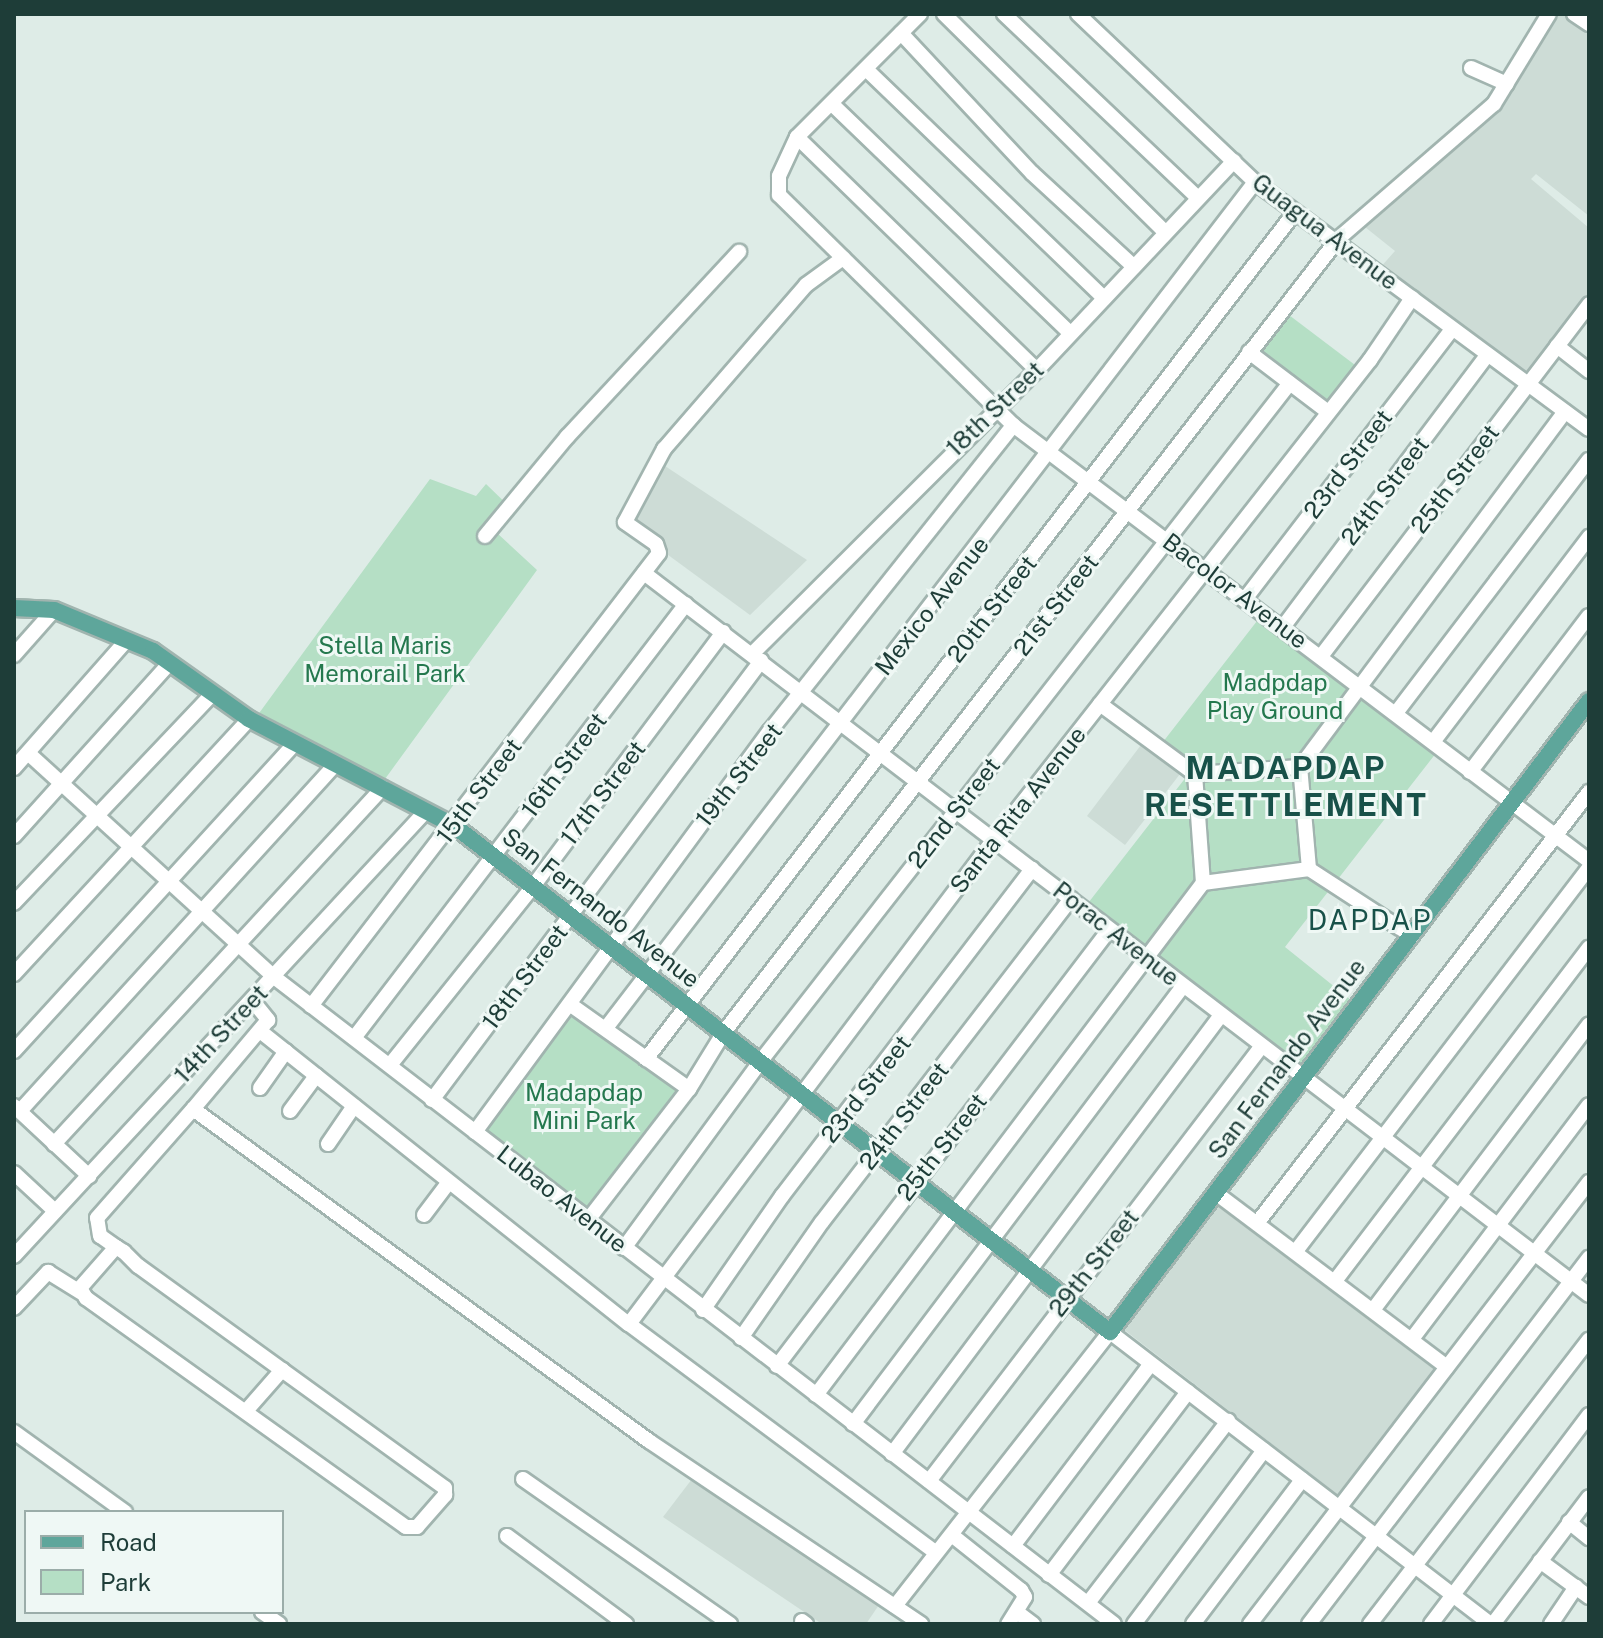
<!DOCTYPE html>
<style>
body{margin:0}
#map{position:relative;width:1603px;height:1638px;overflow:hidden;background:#deece7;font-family:"Public Sans",sans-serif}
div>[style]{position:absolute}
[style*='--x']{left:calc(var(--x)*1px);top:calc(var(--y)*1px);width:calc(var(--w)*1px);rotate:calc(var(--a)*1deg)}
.built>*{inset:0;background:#cddcd6}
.green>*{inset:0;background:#b5dfc5}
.roads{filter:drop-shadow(2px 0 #a1b4af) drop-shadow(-2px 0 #a1b4af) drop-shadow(0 2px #a1b4af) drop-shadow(0 -2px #a1b4af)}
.minor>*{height:14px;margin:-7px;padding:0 7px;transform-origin:7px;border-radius:7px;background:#fff}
.major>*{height:16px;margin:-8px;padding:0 8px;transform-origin:8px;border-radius:8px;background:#5ea69b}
span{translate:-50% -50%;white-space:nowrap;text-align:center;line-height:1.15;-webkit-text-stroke:6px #eff8f5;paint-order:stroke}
.street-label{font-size:24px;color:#1e3d38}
.park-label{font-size:24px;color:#24784e}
.quarter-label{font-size:28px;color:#185149;letter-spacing:2px}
.district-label{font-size:32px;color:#185149;font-weight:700;letter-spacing:2px}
.frame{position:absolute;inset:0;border:16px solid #1e3d38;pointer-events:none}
.legend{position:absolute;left:24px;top:1510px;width:260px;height:104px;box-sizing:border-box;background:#eff8f5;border:2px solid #9bada9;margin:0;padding:10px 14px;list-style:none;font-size:24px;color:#1e3d38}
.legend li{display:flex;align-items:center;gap:16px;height:40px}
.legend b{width:40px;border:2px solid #9bada9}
</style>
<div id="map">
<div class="built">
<i style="clip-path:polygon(1554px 14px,1563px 14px,1589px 32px,1589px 216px,1536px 174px,1531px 179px,1589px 228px,1589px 301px,1528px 380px,1379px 269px,1395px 251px,1365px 227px,1494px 113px)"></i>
<i style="clip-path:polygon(659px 462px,807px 560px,750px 615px,630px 527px)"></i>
<i style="clip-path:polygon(1141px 745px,1180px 774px,1125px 845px,1087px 816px)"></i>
<i style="clip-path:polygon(1218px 1197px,1438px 1367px,1338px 1495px,1118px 1325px)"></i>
<i style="clip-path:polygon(695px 1475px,883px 1599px,866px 1624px,822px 1624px,663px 1517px)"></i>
</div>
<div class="green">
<i style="clip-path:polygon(1285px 312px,1359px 368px,1329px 408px,1254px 352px)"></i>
<i style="clip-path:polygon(430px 479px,476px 496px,486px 484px,515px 512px,497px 533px,537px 570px,385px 779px,257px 716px)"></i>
<i style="clip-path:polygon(1264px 612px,1440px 748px,1285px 947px,1356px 1004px,1301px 1075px,1085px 907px,1190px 772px,1159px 747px)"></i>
<i style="clip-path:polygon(571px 1005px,689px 1089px,588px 1220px,475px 1132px)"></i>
</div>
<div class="roads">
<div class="minor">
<i style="--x:920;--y:14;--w:174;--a:135"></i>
<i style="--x:797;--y:137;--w:43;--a:114.8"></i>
<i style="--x:779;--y:176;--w:19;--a:90"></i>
<i style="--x:779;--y:195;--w:328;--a:44.5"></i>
<i style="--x:1013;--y:425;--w:722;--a:37.12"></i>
<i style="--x:944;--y:14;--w:310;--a:44.6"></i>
<i style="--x:1004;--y:14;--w:267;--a:43.5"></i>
<i style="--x:1078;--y:14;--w:244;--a:43.5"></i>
<i style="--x:1255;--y:182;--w:415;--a:36.5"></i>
<i style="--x:1574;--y:14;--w:18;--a:34"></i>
<i style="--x:901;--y:33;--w:192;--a:46.9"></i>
<i style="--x:1032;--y:173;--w:137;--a:42.6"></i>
<i style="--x:1471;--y:68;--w:39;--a:24"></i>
<i style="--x:867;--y:70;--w:327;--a:43.9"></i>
<i style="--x:832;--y:104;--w:330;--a:43.9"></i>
<i style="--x:797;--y:137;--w:334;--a:44.2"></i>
<i style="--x:1557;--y:346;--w:41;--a:38"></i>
<i style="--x:1249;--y:352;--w:99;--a:37.2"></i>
<i style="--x:485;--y:536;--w:129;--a:-50.4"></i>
<i style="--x:567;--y:437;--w:253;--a:-47.1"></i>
<i style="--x:644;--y:573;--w:1189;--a:37.38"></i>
<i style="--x:1245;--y:599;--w:340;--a:-52.5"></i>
<i style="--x:1283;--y:627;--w:340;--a:-53.1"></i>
<i style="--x:752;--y:654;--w:402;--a:-44.9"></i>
<i style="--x:1037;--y:370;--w:287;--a:-46.7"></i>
<i style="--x:14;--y:655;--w:60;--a:-48.4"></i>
<i style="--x:1322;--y:655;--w:441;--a:-52.7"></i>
<i style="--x:1100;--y:704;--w:118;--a:36.4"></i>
<i style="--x:1396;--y:713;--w:318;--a:-52.7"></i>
<i style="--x:1433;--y:742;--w:258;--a:-52.7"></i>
<i style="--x:28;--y:753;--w:333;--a:42.3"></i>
<i style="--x:274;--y:977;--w:1060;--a:37.6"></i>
<i style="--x:14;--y:768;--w:171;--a:-48.6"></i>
<i style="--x:1470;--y:772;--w:196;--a:-52.7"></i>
<i style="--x:14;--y:836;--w:233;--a:-48"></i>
<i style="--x:1309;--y:869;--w:123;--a:33"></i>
<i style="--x:1203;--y:883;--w:107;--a:-7.5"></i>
<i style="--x:1309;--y:869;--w:102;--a:-95"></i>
<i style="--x:1300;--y:767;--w:443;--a:-53.3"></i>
<i style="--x:14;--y:903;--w:288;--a:-46.5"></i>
<i style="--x:14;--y:974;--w:347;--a:-47.3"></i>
<i style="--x:252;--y:1000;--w:26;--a:51"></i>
<i style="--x:268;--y:1020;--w:116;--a:130.1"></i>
<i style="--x:193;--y:1109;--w:564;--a:36.06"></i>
<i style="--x:649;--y:1441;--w:328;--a:33.9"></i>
<i style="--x:571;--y:1005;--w:145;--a:35.4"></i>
<i style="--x:311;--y:1006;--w:571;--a:-52.47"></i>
<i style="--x:659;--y:553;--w:9;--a:-108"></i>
<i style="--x:656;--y:544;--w:38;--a:-145"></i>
<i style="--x:625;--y:522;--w:83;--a:-61.9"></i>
<i style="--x:664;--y:449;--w:217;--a:-49.1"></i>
<i style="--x:806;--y:285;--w:46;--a:-36.1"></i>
<i style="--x:606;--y:1028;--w:1066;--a:-52.51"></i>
<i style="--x:260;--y:1031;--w:471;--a:38.5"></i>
<i style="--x:629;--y:1324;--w:382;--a:36.7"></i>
<i style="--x:354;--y:1038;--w:546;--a:-52.58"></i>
<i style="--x:14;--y:1051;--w:417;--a:-47.6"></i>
<i style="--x:646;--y:1059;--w:1067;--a:-52.54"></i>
<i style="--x:390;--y:1065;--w:231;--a:-51.3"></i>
<i style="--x:534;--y:885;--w:316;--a:-53.2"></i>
<i style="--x:260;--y:1088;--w:45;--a:-54.9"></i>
<i style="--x:432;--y:1100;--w:549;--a:-53.15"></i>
<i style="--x:14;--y:1106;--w:103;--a:43"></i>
<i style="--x:20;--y:1111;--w:469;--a:-47.7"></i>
<i style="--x:290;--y:1111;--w:44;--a:-53.4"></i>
<i style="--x:475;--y:1132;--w:498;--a:-53.7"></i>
<i style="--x:770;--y:731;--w:391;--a:-51.5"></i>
<i style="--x:54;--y:1144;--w:485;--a:-47.3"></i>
<i style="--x:328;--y:1144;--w:46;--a:-55.6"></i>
<i style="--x:14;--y:1173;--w:56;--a:42.8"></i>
<i style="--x:1216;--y:1193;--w:289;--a:37"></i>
<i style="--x:424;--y:1215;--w:41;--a:-52.9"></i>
<i style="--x:588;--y:1220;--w:165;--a:-52.4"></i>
<i style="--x:689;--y:1089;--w:67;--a:-58.4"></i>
<i style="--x:724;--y:1032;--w:1003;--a:-52.25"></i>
<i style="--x:1338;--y:239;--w:206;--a:-40.9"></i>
<i style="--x:1494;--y:104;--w:105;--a:-58.6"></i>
<i style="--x:1258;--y:1222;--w:543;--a:-52.41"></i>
<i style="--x:116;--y:1247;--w:55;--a:131.3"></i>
<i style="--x:80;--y:1288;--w:12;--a:59"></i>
<i style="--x:86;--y:1298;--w:393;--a:35.6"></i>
<i style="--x:406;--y:1527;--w:11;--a:0"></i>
<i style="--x:417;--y:1527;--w:43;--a:-48.8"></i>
<i style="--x:445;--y:1495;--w:7;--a:-90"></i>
<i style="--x:445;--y:1488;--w:379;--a:-144.1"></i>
<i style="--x:138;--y:1266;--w:20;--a:-135"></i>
<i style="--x:124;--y:1252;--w:9;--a:-148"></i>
<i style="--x:116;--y:1247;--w:19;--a:-145"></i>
<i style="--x:100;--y:1236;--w:18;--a:-99"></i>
<i style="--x:97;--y:1218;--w:145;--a:-48.6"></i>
<i style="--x:624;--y:1248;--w:230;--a:-53.8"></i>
<i style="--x:760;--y:1062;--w:861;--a:-52.03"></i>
<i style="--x:1296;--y:1251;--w:482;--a:-52.6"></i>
<i style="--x:14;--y:1256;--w:606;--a:-47.21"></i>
<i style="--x:1335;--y:1281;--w:419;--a:-52.7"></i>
<i style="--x:14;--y:1308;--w:50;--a:-46.6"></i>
<i style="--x:48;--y:1272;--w:39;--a:32"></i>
<i style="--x:703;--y:1310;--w:139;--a:-55.3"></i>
<i style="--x:782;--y:1196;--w:412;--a:-52.6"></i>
<i style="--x:1373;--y:1310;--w:358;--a:-52.9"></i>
<i style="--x:629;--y:1324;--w:608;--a:-53.02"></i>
<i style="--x:995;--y:838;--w:608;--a:-51.89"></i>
<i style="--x:1370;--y:360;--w:75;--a:-55.9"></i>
<i style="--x:741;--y:1338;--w:141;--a:-55.1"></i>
<i style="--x:822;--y:1222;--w:408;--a:-52.4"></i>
<i style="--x:1412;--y:1339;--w:293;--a:-52.9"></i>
<i style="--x:777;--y:1366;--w:548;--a:-52.71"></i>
<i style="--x:816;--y:1395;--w:642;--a:-52.92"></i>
<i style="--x:1203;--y:883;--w:109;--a:-94.2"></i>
<i style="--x:1195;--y:774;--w:105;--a:-3.8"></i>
<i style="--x:246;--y:1411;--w:55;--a:-48.7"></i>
<i style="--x:853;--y:1424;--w:548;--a:-53"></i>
<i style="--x:14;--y:1432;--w:137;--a:35.8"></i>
<i style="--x:892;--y:1454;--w:549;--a:-53.15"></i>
<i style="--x:523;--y:1479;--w:253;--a:35"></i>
<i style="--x:929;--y:1481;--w:546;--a:-52.58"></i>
<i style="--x:1569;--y:1522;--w:26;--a:39"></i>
<i style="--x:507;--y:1536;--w:148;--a:36.5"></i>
<i style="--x:953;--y:1536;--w:87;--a:38.5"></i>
<i style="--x:1021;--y:1590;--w:8;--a:60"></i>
<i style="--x:1025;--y:1597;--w:32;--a:122"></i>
<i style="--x:1013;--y:1546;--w:227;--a:-52.9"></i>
<i style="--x:1540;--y:1561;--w:61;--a:36.3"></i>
<i style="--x:1049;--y:1575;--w:230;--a:-52.8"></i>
<i style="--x:1088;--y:1603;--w:230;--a:-52.4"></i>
<i style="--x:895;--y:1606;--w:348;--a:-51.9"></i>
<i style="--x:1110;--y:1332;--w:480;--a:37.5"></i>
<i style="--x:262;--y:1612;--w:21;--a:35"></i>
<i style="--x:1017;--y:1612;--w:20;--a:37"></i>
<i style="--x:802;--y:1621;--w:5;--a:37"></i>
<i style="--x:1134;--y:1624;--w:217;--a:-53.2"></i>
<i style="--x:1193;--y:1624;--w:181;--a:-52.9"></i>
<i style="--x:1250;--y:1624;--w:557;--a:-52.51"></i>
<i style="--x:1309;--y:1624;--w:461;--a:-52.6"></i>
<i style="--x:1370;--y:1624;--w:359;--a:-52.4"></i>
<i style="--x:1431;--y:1624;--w:262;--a:-52.9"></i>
<i style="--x:1493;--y:1624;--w:159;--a:-52.9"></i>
<i style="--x:1551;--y:1624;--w:45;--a:-56"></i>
</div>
<div class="major">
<i style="--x:14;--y:608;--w:40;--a:2.9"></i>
<i style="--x:54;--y:610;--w:107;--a:22.5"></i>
<i style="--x:153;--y:651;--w:118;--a:35.3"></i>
<i style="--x:249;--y:719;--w:230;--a:27.5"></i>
<i style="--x:453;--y:825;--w:830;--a:37.66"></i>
<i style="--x:1110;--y:1332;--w:792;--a:-52.8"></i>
</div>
</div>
<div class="street-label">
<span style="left:1325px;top:232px;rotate:37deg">Guagua Avenue</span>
<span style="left:995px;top:409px;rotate:-44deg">18th Street</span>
<span style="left:1348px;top:464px;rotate:-53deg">23rd Street</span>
<span style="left:1455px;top:479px;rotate:-53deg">25th Street</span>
<span style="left:1385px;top:491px;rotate:-53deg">24th Street</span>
<span style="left:1235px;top:591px;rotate:37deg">Bacolor Avenue</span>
<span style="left:1056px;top:605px;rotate:-52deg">21st Street</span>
<span style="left:932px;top:606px;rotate:-52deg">Mexico Avenue</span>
<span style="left:992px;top:609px;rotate:-52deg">20th Street</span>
<span style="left:564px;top:765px;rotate:-53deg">16th Street</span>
<span style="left:739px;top:775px;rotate:-52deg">19th Street</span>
<span style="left:479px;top:791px;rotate:-53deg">15th Street</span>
<span style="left:603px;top:793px;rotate:-53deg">17th Street</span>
<span style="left:1018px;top:810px;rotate:-52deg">Santa Rita Avenue</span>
<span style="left:954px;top:813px;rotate:-52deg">22nd Street</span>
<span style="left:601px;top:908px;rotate:38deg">San Fernando Avenue</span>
<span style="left:1116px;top:934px;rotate:38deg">Porac Avenue</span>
<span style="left:525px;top:977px;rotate:-53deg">18th Street</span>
<span style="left:221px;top:1034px;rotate:-47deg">14th Street</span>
<span style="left:1287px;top:1059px;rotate:-53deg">San Fernando Avenue</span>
<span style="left:866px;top:1089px;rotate:-52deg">23rd Street</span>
<span style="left:904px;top:1116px;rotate:-52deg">24th Street</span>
<span style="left:942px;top:1147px;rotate:-52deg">25th Street</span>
<span style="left:562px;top:1199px;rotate:38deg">Lubao Avenue</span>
<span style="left:1094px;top:1263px;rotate:-52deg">29th Street</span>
</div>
<div class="park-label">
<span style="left:385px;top:660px">Stella Maris<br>Memorail Park</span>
<span style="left:1275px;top:697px">Madpdap<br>Play Ground</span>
<span style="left:584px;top:1107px">Madapdap<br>Mini Park</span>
</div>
<div class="quarter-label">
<span style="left:1370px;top:920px">DAPDAP</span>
</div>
<div class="district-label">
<span style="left:1286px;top:787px">MADAPDAP<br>RESETTLEMENT</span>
</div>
<div class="frame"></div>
<ul class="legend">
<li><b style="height:10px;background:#5ea69b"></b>Road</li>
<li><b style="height:22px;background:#b5dfc5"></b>Park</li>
</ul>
</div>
